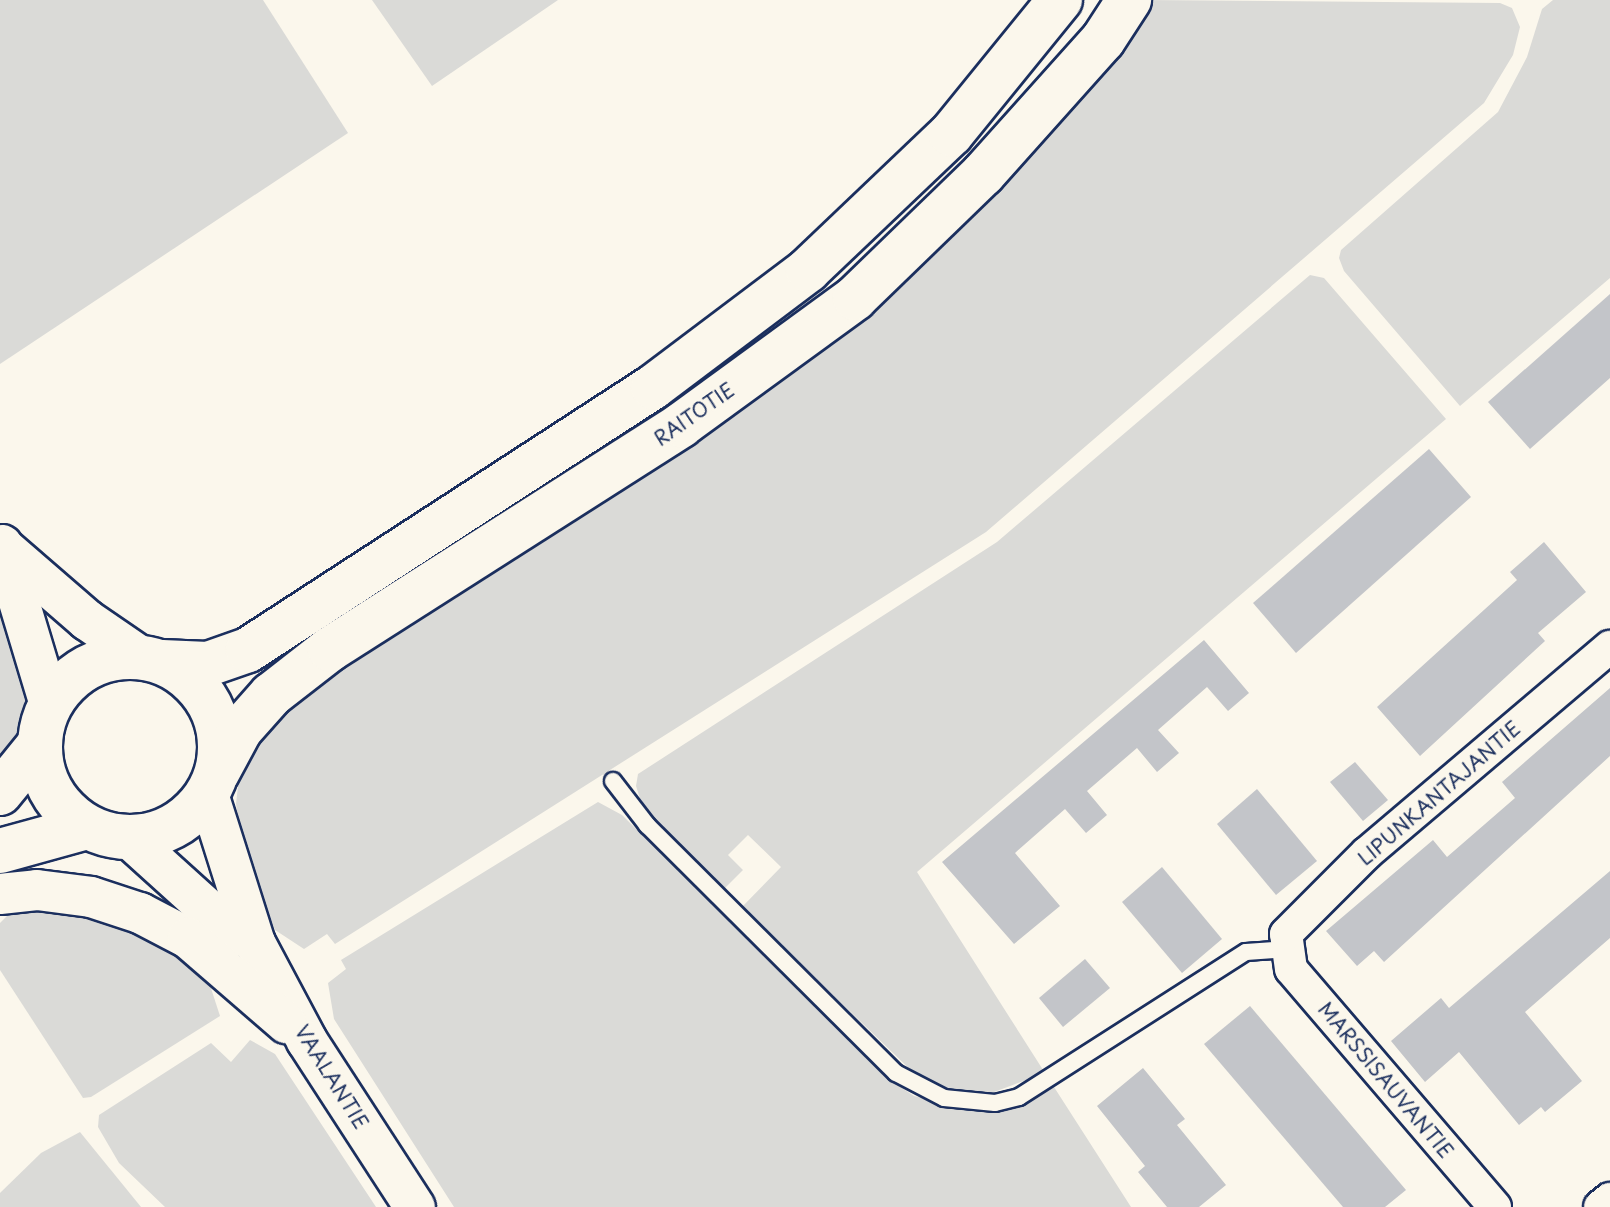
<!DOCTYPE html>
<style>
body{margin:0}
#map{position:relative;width:1610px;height:1207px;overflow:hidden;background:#fbf7ec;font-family:"Playpen Sans",sans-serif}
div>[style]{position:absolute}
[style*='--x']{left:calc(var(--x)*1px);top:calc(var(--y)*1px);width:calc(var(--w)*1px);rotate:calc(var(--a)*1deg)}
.green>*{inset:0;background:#dadad7}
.building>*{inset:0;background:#c3c5c9}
.roads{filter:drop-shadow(2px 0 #1b2f5e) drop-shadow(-2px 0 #1b2f5e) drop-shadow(0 2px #1b2f5e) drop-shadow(0 -2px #1b2f5e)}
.service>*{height:16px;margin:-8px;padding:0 8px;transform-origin:8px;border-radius:8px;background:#fbf7ec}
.minor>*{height:32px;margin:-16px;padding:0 16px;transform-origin:16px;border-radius:16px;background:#fbf7ec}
.tertiary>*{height:40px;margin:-20px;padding:0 20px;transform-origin:20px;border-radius:20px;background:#fbf7ec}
.primary>*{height:44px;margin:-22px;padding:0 22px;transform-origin:22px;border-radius:22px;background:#fbf7ec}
.primary>.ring{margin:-22px;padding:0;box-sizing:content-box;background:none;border:44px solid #fbf7ec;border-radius:50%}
span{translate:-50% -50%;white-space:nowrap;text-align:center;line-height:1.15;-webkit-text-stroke:6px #fbf7ec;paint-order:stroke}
.street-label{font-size:20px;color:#1b2f5e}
</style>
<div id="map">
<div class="green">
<i style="clip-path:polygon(0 0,263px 0,348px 133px,0 364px)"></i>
<i style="clip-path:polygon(372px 0,558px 0,432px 86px)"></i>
<i style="clip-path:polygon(1145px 0,1500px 3px,1512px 8px,1520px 27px,1513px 55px,1484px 103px,986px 532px,335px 944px,327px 934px,304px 949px,275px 930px,243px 848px,236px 804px,239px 777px,256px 741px,284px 705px,688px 436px)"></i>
<i style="clip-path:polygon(1553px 0,1610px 0,1610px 278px,1460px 406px,1344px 271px,1339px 258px,1341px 250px,1498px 112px,1527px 57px,1542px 9px)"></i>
<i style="clip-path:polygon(1310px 275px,1324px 278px,1446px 419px,917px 872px,1045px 1073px,994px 1092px,949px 1091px,923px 1082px,742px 907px,781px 867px,748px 835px,728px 855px,743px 870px,724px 889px,643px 808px,636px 786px,638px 774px,997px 542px)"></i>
<i style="clip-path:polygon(0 606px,26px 693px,21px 732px,0 764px)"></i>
<i style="clip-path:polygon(598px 802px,622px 815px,890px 1080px,914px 1096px,974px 1111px,1024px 1102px,1054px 1087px,1131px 1207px,454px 1207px,334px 1019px,328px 983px,346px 969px,341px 960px)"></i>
<i style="clip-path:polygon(37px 908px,87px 912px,180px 950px,207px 976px,220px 1016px,91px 1097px,83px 1098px,0 970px,0 923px,12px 911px)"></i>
<i style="clip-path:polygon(250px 1040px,275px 1054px,376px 1207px,165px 1207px,119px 1163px,98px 1127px,99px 1115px,211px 1043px,231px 1062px)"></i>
<i style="clip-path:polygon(80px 1132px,141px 1207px,0 1207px,0 1193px,41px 1153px)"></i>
</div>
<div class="building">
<i style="clip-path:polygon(1610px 294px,1610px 378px,1530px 449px,1488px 402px)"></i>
<i style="clip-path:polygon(1429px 449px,1471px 497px,1296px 653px,1253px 603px)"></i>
<i style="clip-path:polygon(1544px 542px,1586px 592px,1538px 633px,1545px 641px,1420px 756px,1377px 707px,1517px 580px,1510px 572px)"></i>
<i style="clip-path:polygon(1204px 640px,1249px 693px,1228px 711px,1207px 687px,1158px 730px,1179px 753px,1157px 772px,1137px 748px,1087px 791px,1107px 815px,1086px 833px,1065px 809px,1015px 853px,1060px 906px,1014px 944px,942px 862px)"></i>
<i style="clip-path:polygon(1610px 688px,1610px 756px,1384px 962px,1374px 951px,1357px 966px,1326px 931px,1433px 840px,1447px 857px,1515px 798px,1502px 782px)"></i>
<i style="clip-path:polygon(1355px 762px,1388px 800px,1363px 821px,1330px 782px)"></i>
<i style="clip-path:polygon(1257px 789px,1317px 861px,1276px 895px,1217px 824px)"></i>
<i style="clip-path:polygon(1162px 867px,1222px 939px,1182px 973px,1122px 902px)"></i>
<i style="clip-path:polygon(1610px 871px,1610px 938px,1525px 1012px,1582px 1081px,1545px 1112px,1541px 1107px,1519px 1125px,1459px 1052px,1425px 1082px,1391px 1041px,1441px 998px,1449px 1008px)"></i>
<i style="clip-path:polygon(1085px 959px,1110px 988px,1063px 1027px,1039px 998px)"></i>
<i style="clip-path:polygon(1250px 1006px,1406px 1190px,1385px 1207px,1343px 1207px,1204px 1044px)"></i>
<i style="clip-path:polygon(1143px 1068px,1185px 1119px,1177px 1125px,1226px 1185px,1199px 1207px,1167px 1207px,1138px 1172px,1145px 1166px,1097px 1106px)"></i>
</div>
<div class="roads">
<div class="service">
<i style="--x:613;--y:781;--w:56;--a:52.3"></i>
<i style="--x:647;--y:825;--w:351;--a:44.9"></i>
<i style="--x:896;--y:1073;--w:54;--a:27.5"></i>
<i style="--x:944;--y:1098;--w:51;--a:5.6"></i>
<i style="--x:995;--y:1103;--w:25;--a:-14"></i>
<i style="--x:1019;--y:1097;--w:269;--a:-32.6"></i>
<i style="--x:1246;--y:952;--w:39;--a:-4"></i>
</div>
<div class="minor">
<i style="--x:1495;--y:1207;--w:313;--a:-130.6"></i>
<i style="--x:1291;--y:969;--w:35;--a:-98"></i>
<i style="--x:1286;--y:934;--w:115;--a:-45"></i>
<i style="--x:1367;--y:853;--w:319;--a:-40.3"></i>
<i style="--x:1600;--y:1207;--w:13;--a:-39"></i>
</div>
<div class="tertiary">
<i style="--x:2;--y:545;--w:167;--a:73.3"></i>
<i style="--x:4;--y:548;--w:110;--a:40.9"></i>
<i style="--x:87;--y:620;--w:65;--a:34.4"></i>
<i style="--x:208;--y:794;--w:156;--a:72.5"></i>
<i style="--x:255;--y:943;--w:111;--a:62"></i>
<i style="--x:307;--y:1041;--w:198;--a:57"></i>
<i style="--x:129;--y:838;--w:110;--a:42.1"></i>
<i style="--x:211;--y:912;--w:54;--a:35.2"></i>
<i style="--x:0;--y:894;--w:37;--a:-6"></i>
<i style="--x:37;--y:890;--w:54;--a:7.4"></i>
<i style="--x:91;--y:897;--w:52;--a:18.1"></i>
<i style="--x:140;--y:913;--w:54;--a:27.5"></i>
<i style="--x:188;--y:938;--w:130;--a:40.9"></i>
</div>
<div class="primary">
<i class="ring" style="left:40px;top:657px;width:136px;height:136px"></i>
<i style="--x:162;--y:662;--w:46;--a:2.5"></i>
<i style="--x:208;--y:664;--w:42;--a:-19.3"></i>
<i style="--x:248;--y:650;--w:483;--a:-33"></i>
<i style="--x:653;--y:387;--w:194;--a:-37"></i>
<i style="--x:808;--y:270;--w:197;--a:-43.6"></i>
<i style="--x:951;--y:134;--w:173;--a:-50.9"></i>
<i style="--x:217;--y:773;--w:49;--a:-61.9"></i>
<i style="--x:240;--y:730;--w:47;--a:-48.5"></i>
<i style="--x:271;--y:695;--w:75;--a:-37.9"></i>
<i style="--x:330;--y:649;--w:416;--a:-32.5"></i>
<i style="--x:681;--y:425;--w:215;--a:-36.1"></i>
<i style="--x:855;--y:298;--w:178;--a:-44.1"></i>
<i style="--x:983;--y:174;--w:180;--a:-48.2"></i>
<i style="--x:1103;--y:40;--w:48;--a:-57"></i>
<i style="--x:0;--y:793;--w:62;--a:-50.9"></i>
<i style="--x:0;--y:851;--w:90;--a:-15.4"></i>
</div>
</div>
<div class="street-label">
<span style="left:694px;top:414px;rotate:-35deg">RAITOTIE</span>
<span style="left:1439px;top:793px;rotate:-41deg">LIPUNKANTAJANTIE</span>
<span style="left:332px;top:1077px;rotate:58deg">VAALANTIE</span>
<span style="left:1386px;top:1080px;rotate:50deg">MARSSISAUVANTIE</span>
</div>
</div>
